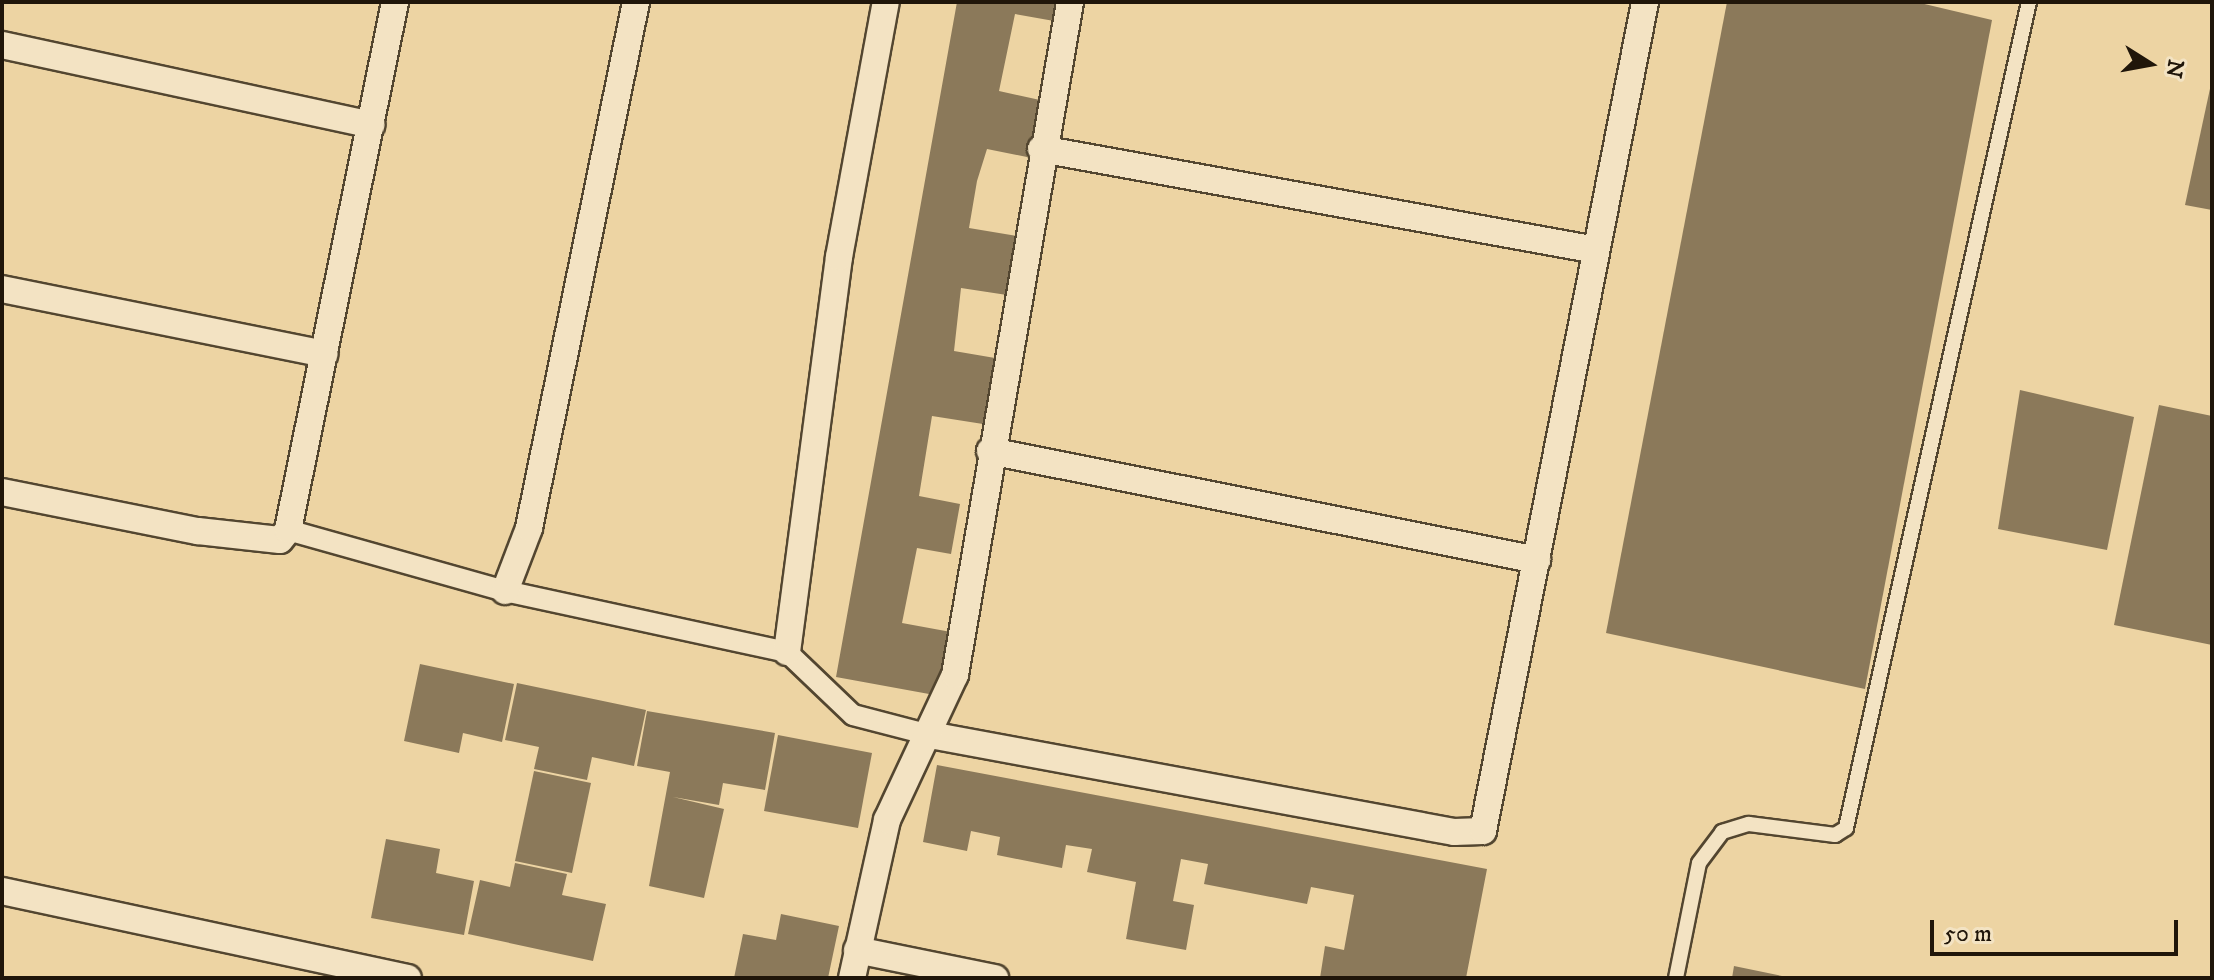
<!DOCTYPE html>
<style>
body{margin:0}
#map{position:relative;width:2214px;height:980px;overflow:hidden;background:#edd4a3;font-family:"IM FELL DW Pica",serif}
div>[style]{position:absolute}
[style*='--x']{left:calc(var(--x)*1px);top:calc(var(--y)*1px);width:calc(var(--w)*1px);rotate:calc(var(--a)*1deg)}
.building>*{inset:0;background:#8b795a}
.roads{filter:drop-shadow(2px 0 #534630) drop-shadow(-2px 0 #534630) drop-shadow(0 2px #534630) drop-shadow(0 -2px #534630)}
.service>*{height:14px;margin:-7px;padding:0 7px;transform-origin:7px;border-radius:7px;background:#f3e3c3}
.pedestrian>*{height:20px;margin:-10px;padding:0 10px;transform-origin:10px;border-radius:10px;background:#f3e3c3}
.minor>*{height:26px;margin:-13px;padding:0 13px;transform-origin:13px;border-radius:13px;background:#f3e3c3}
span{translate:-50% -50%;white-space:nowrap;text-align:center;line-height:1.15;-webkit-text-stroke:6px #f3e3c3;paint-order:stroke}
.frame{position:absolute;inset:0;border:4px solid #20160a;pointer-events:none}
.north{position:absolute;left:2110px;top:24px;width:80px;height:80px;-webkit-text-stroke:6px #f3e3c3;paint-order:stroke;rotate:101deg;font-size:22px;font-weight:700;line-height:32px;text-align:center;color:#20160a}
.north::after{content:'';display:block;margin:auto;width:28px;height:36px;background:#20160a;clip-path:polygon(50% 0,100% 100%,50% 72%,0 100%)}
.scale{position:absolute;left:1930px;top:920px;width:248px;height:36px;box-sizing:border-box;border:4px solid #20160a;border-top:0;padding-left:10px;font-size:24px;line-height:28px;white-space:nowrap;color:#20160a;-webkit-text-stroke:6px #f3e3c3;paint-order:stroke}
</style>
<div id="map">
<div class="building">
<i style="clip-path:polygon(957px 2px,1057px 2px,1054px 21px,1015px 14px,999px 91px,1040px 100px,1027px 157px,987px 149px,977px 181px,969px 228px,1017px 236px,1007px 295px,961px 288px,954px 351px,995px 358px,983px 424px,932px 416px,919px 496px,960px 504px,951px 554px,917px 548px,902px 623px,951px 632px,940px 696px,836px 677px)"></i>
<i style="clip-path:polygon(1727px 2px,1916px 2px,1992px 20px,1865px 689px,1606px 633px)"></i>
<i style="clip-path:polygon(2211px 84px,2212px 84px,2212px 210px,2185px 205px)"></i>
<i style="clip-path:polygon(2020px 390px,2134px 417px,2107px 550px,1998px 529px)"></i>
<i style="clip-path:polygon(2159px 405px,2212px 416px,2212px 645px,2114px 625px)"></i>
<i style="clip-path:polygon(420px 664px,514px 684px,502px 742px,463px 733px,459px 753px,404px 741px)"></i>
<i style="clip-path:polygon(517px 683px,646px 710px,634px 766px,592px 757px,587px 780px,534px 769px,539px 747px,505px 740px)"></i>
<i style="clip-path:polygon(647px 711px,775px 733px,765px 790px,723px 783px,719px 805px,673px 797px,724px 809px,704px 898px,649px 886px,670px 772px,637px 766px)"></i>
<i style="clip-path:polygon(778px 735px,872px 753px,858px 828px,764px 811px)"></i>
<i style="clip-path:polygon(937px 765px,1487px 869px,1466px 978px,1320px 978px,1325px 946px,1344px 950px,1354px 895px,1311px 887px,1307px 904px,1204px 884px,1208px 864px,1181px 859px,1173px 901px,1194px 905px,1186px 950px,1126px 939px,1136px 882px,1087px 872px,1092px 849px,1066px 845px,1062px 868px,997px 855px,1000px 837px,971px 831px,967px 851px,923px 842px)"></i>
<i style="clip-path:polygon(534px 771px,591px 783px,572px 873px,515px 861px)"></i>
<i style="clip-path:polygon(386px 839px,440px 849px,436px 873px,474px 881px,464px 935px,371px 918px)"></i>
<i style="clip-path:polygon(515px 863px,567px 874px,562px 895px,606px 904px,593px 961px,468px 934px,480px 880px,510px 887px)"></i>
<i style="clip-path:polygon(781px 914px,839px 926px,828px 978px,734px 978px,743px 934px,776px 940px)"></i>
<i style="clip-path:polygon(1734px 966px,1787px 977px,1787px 978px,1732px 978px)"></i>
</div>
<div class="roads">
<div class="service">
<i style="--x:1676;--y:978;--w:117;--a:-78.7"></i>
<i style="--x:1699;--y:863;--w:39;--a:-53"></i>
<i style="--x:1722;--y:832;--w:28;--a:-17"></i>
<i style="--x:1749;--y:824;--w:87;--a:7.3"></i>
<i style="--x:1835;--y:835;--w:13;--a:-32"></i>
<i style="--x:1846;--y:828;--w:846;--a:-77.51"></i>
</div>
<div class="pedestrian">
<i style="--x:288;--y:530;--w:225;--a:15.7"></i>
<i style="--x:505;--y:591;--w:289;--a:12.2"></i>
<i style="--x:787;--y:652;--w:91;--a:43.7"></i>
<i style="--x:853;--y:715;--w:80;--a:14.6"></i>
</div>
<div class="minor">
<i style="--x:2;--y:45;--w:378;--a:12.2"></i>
<i style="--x:1041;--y:149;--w:564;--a:10.31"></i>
<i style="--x:2;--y:289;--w:329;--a:11.4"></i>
<i style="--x:990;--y:451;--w:558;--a:11.27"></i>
<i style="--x:2;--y:492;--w:200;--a:11.3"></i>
<i style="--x:198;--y:531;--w:82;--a:6.3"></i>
<i style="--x:280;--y:540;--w:13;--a:-51"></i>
<i style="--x:288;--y:530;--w:539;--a:-78.54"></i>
<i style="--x:505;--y:591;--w:67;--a:-69.1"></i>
<i style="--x:529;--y:528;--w:537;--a:-78.5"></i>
<i style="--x:787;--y:652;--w:398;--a:-82.5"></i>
<i style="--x:839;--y:257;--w:259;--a:-79.6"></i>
<i style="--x:930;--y:735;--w:533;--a:10.49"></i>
<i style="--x:1454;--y:832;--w:29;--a:-2"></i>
<i style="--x:1483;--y:831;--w:845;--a:-78.94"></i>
<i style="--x:2;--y:891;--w:415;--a:12.1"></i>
<i style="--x:857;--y:950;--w:141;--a:11.5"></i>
<i style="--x:852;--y:978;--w:162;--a:-77.5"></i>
<i style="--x:887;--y:820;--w:160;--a:-64.9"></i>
<i style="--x:955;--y:675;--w:683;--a:-80.3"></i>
</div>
</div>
<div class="frame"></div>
<div class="north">N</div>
<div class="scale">50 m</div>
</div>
